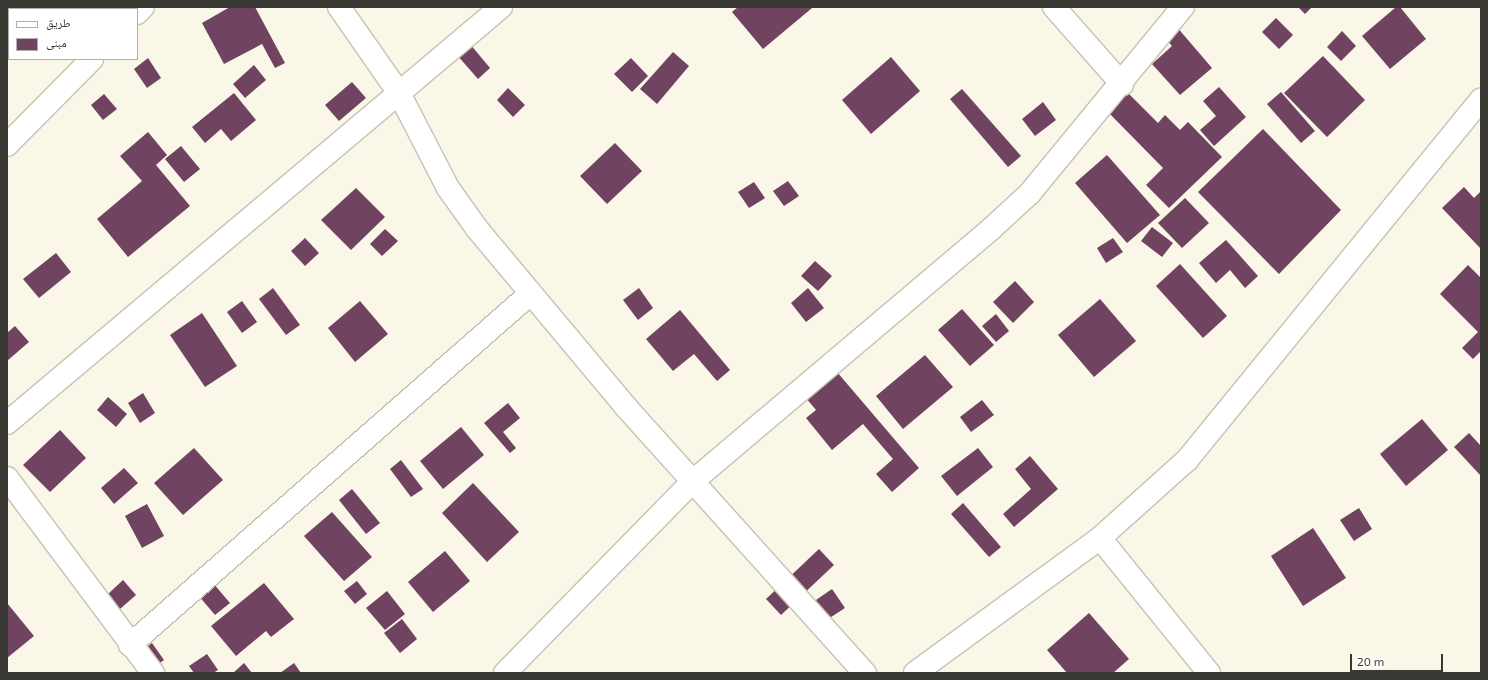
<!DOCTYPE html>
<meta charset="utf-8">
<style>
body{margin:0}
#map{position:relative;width:1488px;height:680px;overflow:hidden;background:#faf7e8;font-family:"Exo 2","Noto Naskh Arabic",sans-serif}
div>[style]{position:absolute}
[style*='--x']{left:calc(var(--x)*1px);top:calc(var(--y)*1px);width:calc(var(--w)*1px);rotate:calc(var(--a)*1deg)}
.building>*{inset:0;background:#704360}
.roads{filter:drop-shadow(1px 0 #c6c3b4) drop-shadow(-1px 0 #c6c3b4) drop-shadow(0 1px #c6c3b4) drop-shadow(0 -1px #c6c3b4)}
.street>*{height:22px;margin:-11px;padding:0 11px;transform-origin:11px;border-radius:11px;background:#fff}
span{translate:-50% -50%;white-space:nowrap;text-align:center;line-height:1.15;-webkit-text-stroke:4px #fff;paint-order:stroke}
.frame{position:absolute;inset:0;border:8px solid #393832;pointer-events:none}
.legend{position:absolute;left:8px;top:8px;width:130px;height:52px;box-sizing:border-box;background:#fff;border:1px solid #b0afad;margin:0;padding:5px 7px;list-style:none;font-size:12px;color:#393832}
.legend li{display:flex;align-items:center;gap:8px;height:20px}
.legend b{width:20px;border:1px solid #b0afad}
.scale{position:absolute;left:1350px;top:654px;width:93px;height:18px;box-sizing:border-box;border:2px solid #393832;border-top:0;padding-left:5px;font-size:12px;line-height:14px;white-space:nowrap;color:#393832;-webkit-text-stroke:3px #fff;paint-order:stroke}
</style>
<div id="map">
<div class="building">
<i style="clip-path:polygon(230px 7px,255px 7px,285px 63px,275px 68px,262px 44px,224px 64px,202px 23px)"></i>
<i style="clip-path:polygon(738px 7px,810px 7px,812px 8px,763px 49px,732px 12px)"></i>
<i style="clip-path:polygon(1298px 7px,1312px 7px,1305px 14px)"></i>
<i style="clip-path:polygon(1396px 7px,1400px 7px,1426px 39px,1390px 69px,1362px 36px)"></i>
<i style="clip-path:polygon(1276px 18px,1293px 35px,1279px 49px,1262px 32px)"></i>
<i style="clip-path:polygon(1170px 19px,1212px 68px,1180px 95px,1152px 64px,1172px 46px,1158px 30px)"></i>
<i style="clip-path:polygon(1342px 31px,1356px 46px,1341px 61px,1327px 47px)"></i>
<i style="clip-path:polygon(470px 44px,490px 68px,478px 79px,457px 55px)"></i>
<i style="clip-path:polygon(673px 52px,689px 66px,657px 104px,640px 89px)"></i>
<i style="clip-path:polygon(1323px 56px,1365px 100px,1327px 137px,1284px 93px)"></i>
<i style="clip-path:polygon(891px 57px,920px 91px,871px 134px,842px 100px)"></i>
<i style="clip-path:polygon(148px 58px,161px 78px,147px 88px,134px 69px)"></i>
<i style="clip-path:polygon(631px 58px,648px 76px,632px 92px,614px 74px)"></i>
<i style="clip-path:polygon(254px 65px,266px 80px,245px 98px,233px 84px)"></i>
<i style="clip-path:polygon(352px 82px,366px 98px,339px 121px,325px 105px)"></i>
<i style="clip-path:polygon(1219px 87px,1246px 117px,1214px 146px,1200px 130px,1216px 116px,1203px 101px)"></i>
<i style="clip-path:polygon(508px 88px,525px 105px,513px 117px,497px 100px)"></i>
<i style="clip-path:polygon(962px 89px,1021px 156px,1008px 167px,950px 99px)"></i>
<i style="clip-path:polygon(1126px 91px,1158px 123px,1165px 115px,1180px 130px,1188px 122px,1222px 157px,1169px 208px,1146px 185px,1163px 168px,1106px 110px)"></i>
<i style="clip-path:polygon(1281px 92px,1315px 131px,1301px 143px,1267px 104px)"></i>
<i style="clip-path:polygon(234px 93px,256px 120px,231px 141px,221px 129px,205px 143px,192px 127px)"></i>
<i style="clip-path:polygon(104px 94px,117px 109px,103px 120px,91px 105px)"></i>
<i style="clip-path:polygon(1043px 102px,1056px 120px,1035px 136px,1022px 119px)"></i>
<i style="clip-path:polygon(1263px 129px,1341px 210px,1279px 274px,1198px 192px)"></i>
<i style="clip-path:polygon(148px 132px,167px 155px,156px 165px,190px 206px,128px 257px,97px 219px,142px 181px,120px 156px)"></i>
<i style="clip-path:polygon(615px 143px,642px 171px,607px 204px,580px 176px)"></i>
<i style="clip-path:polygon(181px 146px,200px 169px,184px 182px,165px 159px)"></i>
<i style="clip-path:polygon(1107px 155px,1160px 215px,1127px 243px,1075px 183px)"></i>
<i style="clip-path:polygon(788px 181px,799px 196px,784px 206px,773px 191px)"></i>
<i style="clip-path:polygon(754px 182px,765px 198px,749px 208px,738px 192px)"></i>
<i style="clip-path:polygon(1464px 187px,1474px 198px,1481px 191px,1481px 249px,1442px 208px)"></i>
<i style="clip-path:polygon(356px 188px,385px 217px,351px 250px,321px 220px)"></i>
<i style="clip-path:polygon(1185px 198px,1209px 223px,1182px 248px,1158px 223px)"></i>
<i style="clip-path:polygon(1152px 227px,1173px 243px,1162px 257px,1141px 241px)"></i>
<i style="clip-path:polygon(385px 229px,398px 241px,382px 256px,370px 244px)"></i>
<i style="clip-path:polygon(305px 238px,319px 253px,305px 266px,291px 251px)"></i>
<i style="clip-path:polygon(1113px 238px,1123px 252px,1106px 263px,1097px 248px)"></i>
<i style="clip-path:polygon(1226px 240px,1258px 276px,1245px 288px,1230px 270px,1216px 283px,1199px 263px)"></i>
<i style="clip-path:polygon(56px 253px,71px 272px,39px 298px,23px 279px)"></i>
<i style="clip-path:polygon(815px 261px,832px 276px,818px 291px,801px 276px)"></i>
<i style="clip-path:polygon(1180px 264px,1227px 316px,1203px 338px,1156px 286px)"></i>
<i style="clip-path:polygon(1468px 265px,1481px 278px,1481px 351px,1473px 359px,1462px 348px,1478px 332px,1440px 294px)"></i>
<i style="clip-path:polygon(1015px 281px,1034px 302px,1013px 323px,993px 302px)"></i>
<i style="clip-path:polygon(273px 288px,300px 325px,286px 335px,259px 299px)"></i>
<i style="clip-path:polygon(639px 288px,653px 308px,638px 320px,623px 300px)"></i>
<i style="clip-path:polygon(808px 288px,824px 308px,806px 322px,791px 303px)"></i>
<i style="clip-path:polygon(1100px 299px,1136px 341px,1094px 377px,1058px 335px)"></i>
<i style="clip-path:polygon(242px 301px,257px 322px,242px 333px,227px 312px)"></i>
<i style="clip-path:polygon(360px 301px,388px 334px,355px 362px,328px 328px)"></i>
<i style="clip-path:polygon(962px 309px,994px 345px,970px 366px,938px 330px)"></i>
<i style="clip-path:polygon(680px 310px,730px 370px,717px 381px,694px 354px,673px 371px,646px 339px)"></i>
<i style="clip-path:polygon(202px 313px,237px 366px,205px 387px,170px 335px)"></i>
<i style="clip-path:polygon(996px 314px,1009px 331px,996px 342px,982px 326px)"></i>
<i style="clip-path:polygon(15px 326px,29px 342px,7px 361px,7px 333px)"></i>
<i style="clip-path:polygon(925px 355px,953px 387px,903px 429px,876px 396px)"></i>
<i style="clip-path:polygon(831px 365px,919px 468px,892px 492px,876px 474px,893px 459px,863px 424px,832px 450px,806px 418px,816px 410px,800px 391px)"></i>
<i style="clip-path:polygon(143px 393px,155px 413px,140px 423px,128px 403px)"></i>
<i style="clip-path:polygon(108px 397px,127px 414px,116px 427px,97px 410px)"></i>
<i style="clip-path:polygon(982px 400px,994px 415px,971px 432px,960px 417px)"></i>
<i style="clip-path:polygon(508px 403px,520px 418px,503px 432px,516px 448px,510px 453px,484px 423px)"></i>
<i style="clip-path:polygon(1422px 419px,1448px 450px,1406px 486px,1380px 454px)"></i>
<i style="clip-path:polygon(461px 427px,484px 455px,443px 489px,420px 461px)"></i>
<i style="clip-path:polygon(60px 430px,86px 458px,50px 492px,23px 465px)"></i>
<i style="clip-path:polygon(1469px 433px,1481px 446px,1481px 476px,1454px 447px)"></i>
<i style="clip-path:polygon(194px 448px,223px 480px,183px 515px,154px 483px)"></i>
<i style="clip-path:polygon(978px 448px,993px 467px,957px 496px,941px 476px)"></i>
<i style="clip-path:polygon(1030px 456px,1058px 489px,1014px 527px,1003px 514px,1031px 489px,1015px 469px)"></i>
<i style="clip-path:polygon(401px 460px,423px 489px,411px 497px,390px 469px)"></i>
<i style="clip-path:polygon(124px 468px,138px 483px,114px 504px,101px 488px)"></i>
<i style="clip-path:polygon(473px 483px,519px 532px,487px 562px,442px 513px)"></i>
<i style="clip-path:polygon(352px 489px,380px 523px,366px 534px,339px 500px)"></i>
<i style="clip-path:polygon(963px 503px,1001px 547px,989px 557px,951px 514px)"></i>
<i style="clip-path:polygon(147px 504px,164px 536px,142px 548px,125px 516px)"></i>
<i style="clip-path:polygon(1359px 508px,1372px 529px,1354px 541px,1340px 520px)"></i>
<i style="clip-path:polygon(332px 512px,372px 557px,344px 581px,304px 536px)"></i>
<i style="clip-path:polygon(1313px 528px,1346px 578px,1303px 606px,1271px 556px)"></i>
<i style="clip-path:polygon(819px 549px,834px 565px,781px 615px,766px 599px)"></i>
<i style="clip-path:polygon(445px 551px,470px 581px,433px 612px,408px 582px)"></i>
<i style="clip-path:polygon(207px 576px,230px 603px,215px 615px,192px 588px)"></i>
<i style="clip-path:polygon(123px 580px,136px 595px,120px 609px,107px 595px)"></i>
<i style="clip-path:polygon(357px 581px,367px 594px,355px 604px,344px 591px)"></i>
<i style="clip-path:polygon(264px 583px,294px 619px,271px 637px,266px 631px,236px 656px,211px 626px)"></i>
<i style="clip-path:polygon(832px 589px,845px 608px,828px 619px,816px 600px)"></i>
<i style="clip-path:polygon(387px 591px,405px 614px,385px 630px,366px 608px)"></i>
<i style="clip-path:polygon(7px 603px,34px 636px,7px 658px)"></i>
<i style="clip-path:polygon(1089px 613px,1129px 659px,1113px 673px,1067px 673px,1047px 650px)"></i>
<i style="clip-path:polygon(402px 619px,417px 639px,400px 653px,384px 633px)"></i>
<i style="clip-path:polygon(152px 643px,164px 660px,151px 669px,139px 653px)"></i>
<i style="clip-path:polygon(207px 654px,218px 670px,213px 673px,194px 673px,189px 666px)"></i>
<i style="clip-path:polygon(244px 663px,252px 673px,233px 673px)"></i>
<i style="clip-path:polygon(294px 663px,301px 673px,280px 673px)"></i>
</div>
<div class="roads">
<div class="street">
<i style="--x:339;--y:7;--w:105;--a:55.1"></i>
<i style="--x:399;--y:93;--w:107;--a:62.7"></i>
<i style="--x:448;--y:188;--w:52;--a:54.5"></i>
<i style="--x:478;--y:230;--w:231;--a:50.1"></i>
<i style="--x:626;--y:407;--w:358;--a:48.1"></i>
<i style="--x:1054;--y:7;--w:103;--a:48.6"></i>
<i style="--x:137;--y:13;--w:8;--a:-45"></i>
<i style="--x:7;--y:145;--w:121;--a:-45.3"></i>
<i style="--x:7;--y:423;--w:646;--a:-40.1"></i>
<i style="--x:7;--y:478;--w:244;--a:53.2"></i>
<i style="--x:1100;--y:538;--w:174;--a:51.1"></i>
<i style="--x:130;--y:645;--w:532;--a:-41.27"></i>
<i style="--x:505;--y:673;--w:269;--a:-45.6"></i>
<i style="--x:693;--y:481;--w:390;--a:-40.2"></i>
<i style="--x:991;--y:229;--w:53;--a:-42.7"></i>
<i style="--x:1030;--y:193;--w:241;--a:-50.6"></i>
<i style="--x:915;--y:673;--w:229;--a:-36.1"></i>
<i style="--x:1100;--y:538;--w:117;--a:-41.9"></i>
<i style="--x:1187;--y:460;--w:465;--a:-50.8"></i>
</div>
</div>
<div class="frame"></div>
<ul class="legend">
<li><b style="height:5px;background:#fff"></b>طريق</li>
<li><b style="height:11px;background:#704360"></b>مبنى</li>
</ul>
<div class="scale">20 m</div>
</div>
